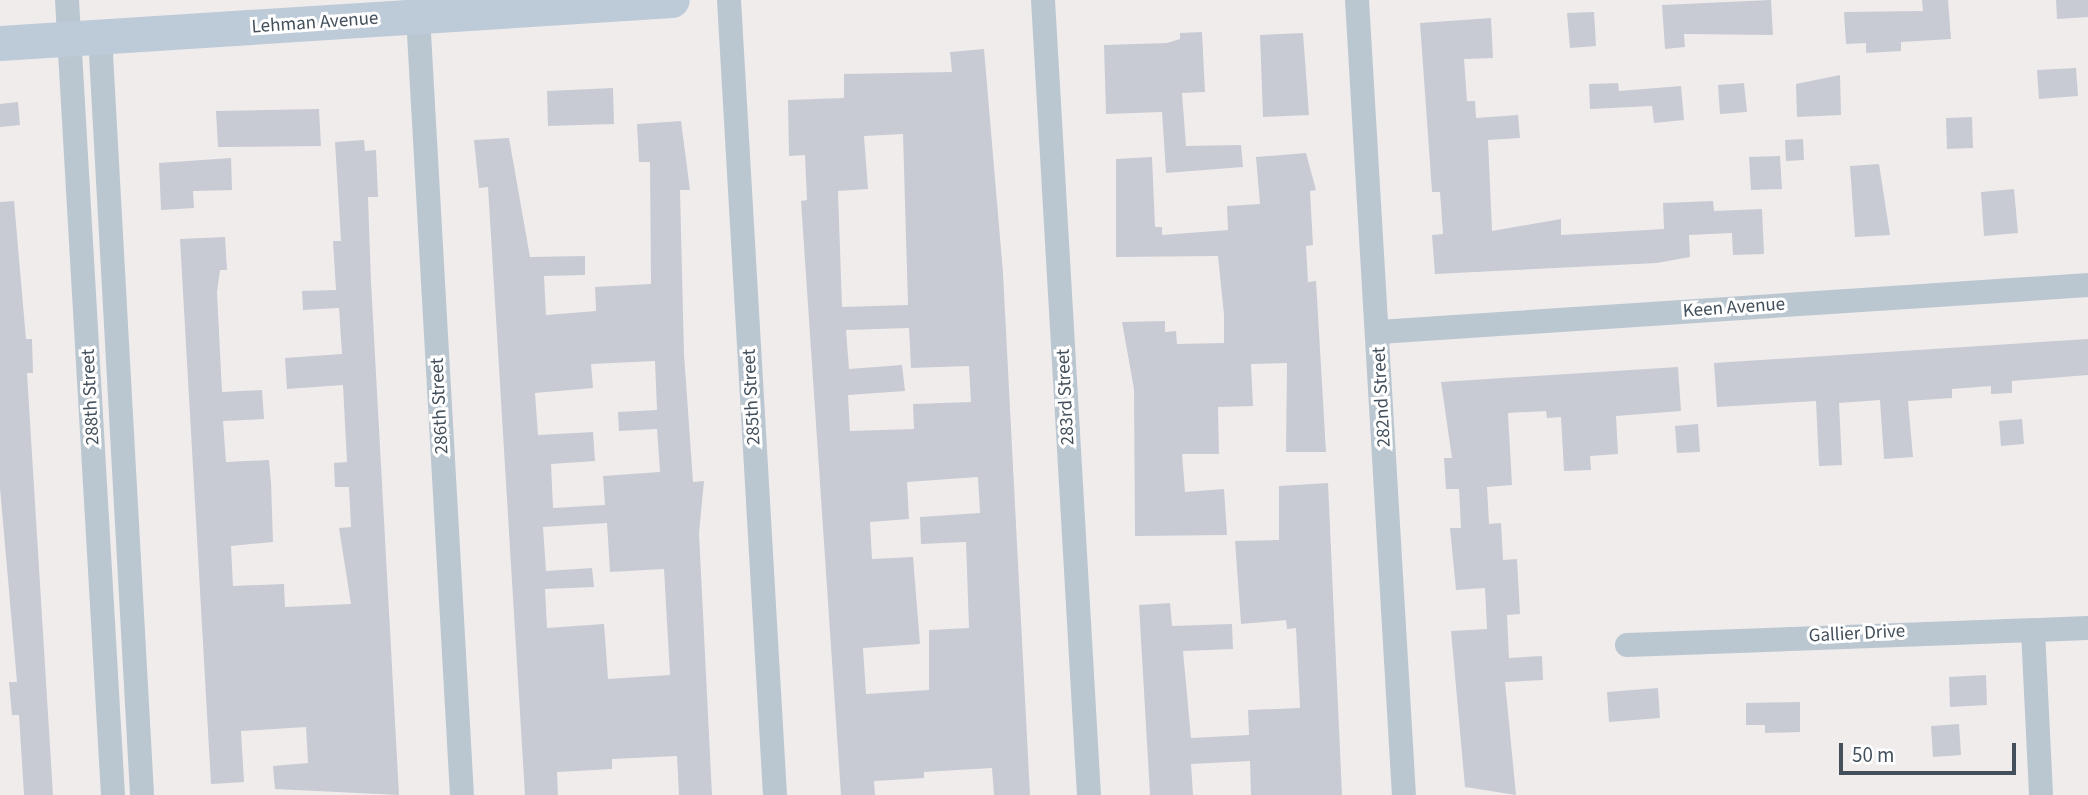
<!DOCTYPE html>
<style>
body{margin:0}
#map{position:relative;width:2088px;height:795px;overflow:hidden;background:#f0ecec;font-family:"Source Sans 3",sans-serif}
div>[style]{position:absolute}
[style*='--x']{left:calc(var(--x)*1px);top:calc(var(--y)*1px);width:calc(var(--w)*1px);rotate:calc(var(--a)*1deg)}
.building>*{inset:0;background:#c8cbd3}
.street>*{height:24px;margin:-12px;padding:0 12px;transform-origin:12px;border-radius:12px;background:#bbc7d0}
.secondary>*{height:35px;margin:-17.5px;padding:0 17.5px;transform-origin:17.5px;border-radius:17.5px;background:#bdcad8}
span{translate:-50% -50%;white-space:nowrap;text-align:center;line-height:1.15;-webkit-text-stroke:6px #fff;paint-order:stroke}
.street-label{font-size:19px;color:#43505b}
.scale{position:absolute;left:1839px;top:743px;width:177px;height:32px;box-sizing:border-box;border:4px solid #43505b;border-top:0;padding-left:9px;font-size:21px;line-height:24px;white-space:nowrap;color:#43505b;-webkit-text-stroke:5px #fff;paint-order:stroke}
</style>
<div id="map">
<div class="building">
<i style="clip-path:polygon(1771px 0,1773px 35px,1684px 34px,1685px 47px,1665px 49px,1662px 5px)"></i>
<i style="clip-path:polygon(1922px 0,1948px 0,1951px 39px,1901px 42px,1901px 51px,1866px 53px,1866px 43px,1846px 44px,1844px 12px,1923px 11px)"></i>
<i style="clip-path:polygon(2056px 0,2088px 0,2088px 17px,2057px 19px)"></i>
<i style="clip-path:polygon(1594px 12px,1596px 46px,1570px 48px,1567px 13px)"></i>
<i style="clip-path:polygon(1491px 18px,1493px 58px,1464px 59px,1467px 101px,1475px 101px,1476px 118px,1518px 115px,1520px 138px,1488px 140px,1492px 231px,1561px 219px,1561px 235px,1664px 229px,1663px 203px,1713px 201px,1714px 211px,1762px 209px,1764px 254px,1733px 255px,1732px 233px,1689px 235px,1690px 257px,1657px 263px,1435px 274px,1432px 235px,1443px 234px,1440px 192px,1432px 192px,1420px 23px)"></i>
<i style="clip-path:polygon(1202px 32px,1205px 92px,1182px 93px,1186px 146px,1241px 145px,1243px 167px,1166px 173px,1162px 112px,1106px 114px,1104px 45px,1167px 43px,1180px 39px,1180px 33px)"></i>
<i style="clip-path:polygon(1303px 33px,1309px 115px,1263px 117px,1260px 35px)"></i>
<i style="clip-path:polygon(evenodd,984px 49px,1003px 273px,1030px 795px,994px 795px,992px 768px,924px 772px,924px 778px,874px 781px,875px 795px,841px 795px,801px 201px,807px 200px,805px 155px,789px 156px,788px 100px,844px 98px,844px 74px,952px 72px,950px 52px,984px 49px,903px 134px,908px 305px,842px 307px,838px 191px,868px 189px,864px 136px,903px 134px,984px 49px,909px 328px,911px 368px,969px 366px,971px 402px,913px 404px,914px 429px,850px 431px,848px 395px,905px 391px,902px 365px,849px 369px,846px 330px,909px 328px,984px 49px,978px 477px,980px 513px,920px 517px,921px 544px,966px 542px,969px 628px,929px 630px,929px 690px,866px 694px,863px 648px,920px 644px,913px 557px,872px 559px,870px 522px,909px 519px,907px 482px,978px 477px)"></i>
<i style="clip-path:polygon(2076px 68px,2078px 96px,2039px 99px,2037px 70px)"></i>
<i style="clip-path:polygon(1840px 75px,1841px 115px,1797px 117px,1796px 84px)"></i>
<i style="clip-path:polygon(1618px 83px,1619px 91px,1681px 86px,1684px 120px,1654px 123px,1652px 106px,1590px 109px,1589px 84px)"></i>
<i style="clip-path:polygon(1744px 83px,1747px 112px,1720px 114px,1718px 85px)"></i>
<i style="clip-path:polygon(613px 88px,614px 124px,548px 126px,547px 91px)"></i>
<i style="clip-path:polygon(18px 102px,20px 125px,0 127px,0 104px)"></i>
<i style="clip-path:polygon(319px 109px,321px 146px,218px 147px,216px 111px)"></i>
<i style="clip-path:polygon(1972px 117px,1973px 148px,1947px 149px,1946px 118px)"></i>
<i style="clip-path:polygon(evenodd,681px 121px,690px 190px,680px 190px,684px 354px,693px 482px,704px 481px,699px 533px,712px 795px,679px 795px,677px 756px,612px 759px,612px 769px,557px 772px,558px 795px,525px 795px,488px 187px,479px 188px,474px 140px,509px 138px,530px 257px,585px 256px,585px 275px,544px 276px,546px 315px,596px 311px,595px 287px,651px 284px,650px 162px,639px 162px,637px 124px,681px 121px,655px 361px,657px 410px,618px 412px,619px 431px,657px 429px,660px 472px,603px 476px,605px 505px,553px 508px,551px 464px,595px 461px,593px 432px,538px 435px,535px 393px,593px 388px,591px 364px,655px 361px,681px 121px,607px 523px,610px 572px,664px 569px,670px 675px,608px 679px,604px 624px,547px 628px,545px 589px,594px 587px,592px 568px,546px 571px,543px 527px,607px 523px)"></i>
<i style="clip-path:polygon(1803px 139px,1804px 160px,1786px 161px,1785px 140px)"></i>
<i style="clip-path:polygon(364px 140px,365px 151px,376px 150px,378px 197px,368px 197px,371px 282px,399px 795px,275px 789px,273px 766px,308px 763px,306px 727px,241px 731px,244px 782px,211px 784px,180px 239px,225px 237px,227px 270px,220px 270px,217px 292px,222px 392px,262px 390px,264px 419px,223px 421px,226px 462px,269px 460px,271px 482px,273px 542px,231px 546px,233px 586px,284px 584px,285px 607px,351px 604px,339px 528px,351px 527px,349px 487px,335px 487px,334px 463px,347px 462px,343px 385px,287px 389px,285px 358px,342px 354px,339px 308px,303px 310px,302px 291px,336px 290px,333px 241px,341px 241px,335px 142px)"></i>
<i style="clip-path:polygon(1306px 153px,1316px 190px,1310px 191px,1313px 245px,1306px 246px,1308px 282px,1316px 281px,1326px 452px,1286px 452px,1287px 363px,1251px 364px,1253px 406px,1218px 407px,1219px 454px,1182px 454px,1185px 492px,1224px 489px,1227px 535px,1135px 536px,1134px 389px,1122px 322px,1165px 321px,1165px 332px,1176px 331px,1177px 344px,1224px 343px,1224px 315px,1218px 256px,1116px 257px,1116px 159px,1152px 157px,1155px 227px,1162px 227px,1162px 235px,1228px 230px,1227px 206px,1260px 204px,1256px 157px)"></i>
<i style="clip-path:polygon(1780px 156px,1782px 189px,1751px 190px,1749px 157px)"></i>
<i style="clip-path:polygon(231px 158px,232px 190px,193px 191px,194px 208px,161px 210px,159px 163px)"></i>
<i style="clip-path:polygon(1879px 164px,1890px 235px,1855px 237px,1850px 166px)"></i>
<i style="clip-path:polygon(2014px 189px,2018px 233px,1984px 236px,1981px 192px)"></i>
<i style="clip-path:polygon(14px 201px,26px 339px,32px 339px,33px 373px,27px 373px,53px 795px,24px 795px,19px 715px,12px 715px,9px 682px,17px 682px,0 488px,0 202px)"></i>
<i style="clip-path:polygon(2088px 339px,2088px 375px,2012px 381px,2012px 393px,1991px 394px,1991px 386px,1952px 389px,1952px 398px,1908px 401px,1913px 457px,1884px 459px,1880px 400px,1839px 403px,1842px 465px,1819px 466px,1816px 401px,1717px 407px,1714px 363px)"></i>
<i style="clip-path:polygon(1678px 367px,1681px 411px,1616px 416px,1618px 454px,1590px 456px,1591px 470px,1564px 471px,1561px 417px,1547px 418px,1546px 411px,1508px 413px,1512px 485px,1487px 487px,1489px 524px,1501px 523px,1503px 560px,1517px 559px,1520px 614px,1507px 615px,1509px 658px,1542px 656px,1543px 680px,1505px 682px,1516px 795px,1465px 787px,1451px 631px,1487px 629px,1485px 588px,1456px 590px,1450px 528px,1461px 528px,1459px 489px,1446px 489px,1444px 458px,1452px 458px,1441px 382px)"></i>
<i style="clip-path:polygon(2022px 419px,2024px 444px,2001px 446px,1999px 421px)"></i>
<i style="clip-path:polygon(1698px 424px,1700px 452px,1677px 453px,1675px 426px)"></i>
<i style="clip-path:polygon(1328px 483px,1342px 795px,1251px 795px,1250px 761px,1191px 764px,1193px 795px,1150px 795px,1139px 605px,1170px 603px,1172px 626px,1232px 624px,1233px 649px,1183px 651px,1191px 738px,1249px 735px,1248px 710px,1300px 708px,1296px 628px,1287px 629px,1286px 620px,1241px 624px,1235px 541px,1279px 540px,1279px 486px)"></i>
<i style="clip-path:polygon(1986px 675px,1987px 705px,1950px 707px,1949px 677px)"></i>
<i style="clip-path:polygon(1658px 688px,1660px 718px,1609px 722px,1607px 692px)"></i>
<i style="clip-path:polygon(1800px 702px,1800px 732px,1765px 733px,1765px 725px,1746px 725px,1746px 703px)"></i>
<i style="clip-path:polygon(1959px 724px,1961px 755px,1933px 757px,1931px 726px)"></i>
</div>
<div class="street">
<i style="--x:67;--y:0;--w:796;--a:86.69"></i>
<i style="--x:729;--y:0;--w:796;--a:86.69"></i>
<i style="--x:1043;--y:0;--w:796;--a:86.69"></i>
<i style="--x:1357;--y:0;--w:796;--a:86.62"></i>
<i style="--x:418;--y:16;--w:780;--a:86.77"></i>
<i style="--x:100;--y:36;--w:760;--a:86.83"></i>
<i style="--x:1379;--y:332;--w:711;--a:-3.79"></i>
<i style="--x:2033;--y:631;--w:164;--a:87.2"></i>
<i style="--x:1627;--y:645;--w:461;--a:-2.1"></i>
</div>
<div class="secondary">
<i style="--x:0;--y:43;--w:673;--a:-3.66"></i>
</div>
<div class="street-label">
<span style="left:315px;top:23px;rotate:-4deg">Lehman Avenue</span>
<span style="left:1734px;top:308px;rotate:-4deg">Keen Avenue</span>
<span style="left:91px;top:397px;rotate:-93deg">288th Street</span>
<span style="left:752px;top:397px;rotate:-93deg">285th Street</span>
<span style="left:1066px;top:397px;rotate:-93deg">283rd Street</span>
<span style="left:1382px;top:397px;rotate:-93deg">282nd Street</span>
<span style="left:440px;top:406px;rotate:-93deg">286th Street</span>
<span style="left:1857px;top:634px;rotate:-3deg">Gallier Drive</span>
</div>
<div class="scale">50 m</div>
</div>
